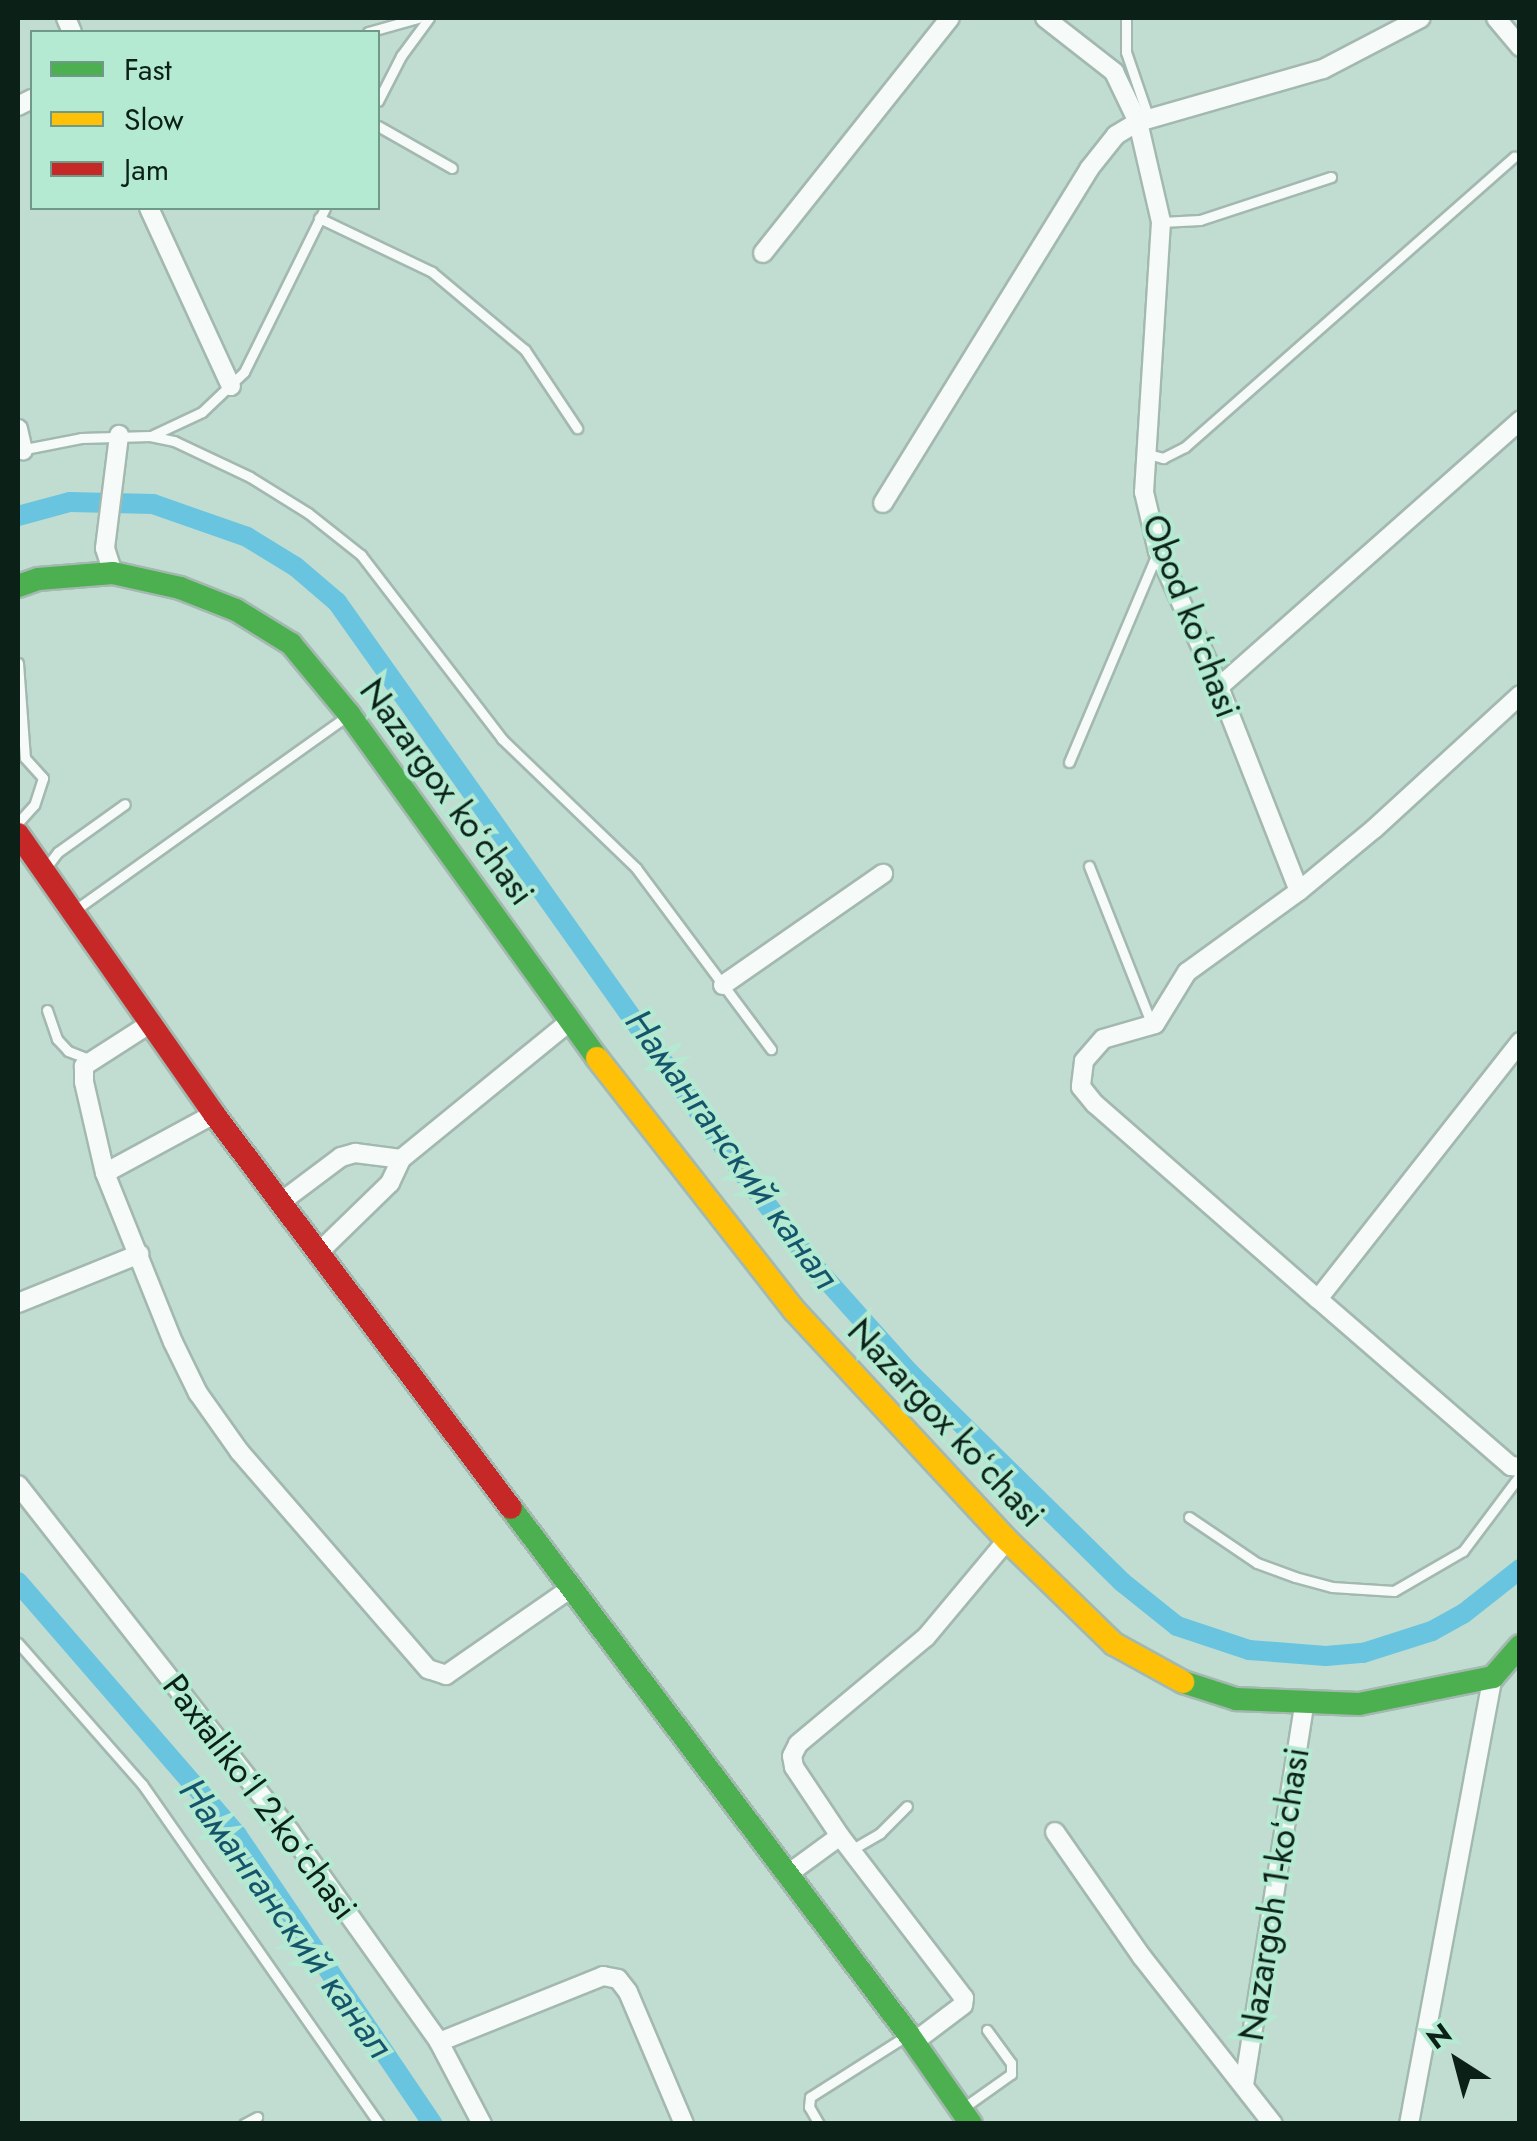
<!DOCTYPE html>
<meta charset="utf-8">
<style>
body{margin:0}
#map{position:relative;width:1537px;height:2141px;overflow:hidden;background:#c1ddd1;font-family:Jost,sans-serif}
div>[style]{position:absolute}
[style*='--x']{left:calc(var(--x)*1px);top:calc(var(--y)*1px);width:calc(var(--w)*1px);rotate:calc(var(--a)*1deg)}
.canal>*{height:20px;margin:-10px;padding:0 10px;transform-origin:10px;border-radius:10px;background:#69c4e0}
.roads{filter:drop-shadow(2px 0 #a3b9af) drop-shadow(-2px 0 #a3b9af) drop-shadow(0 2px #a3b9af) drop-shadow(0 -2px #a3b9af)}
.lane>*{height:9px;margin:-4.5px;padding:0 4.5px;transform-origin:4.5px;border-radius:4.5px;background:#f6faf8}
.street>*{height:18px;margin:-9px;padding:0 9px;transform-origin:9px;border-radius:9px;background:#f6faf8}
.fast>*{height:22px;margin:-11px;padding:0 11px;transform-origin:11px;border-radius:11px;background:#4caf50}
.slow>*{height:22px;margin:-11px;padding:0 11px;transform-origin:11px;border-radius:11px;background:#ffc107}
.jam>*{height:22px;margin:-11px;padding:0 11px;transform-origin:11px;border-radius:11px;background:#c62828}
span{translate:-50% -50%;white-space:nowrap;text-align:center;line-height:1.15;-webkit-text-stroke:8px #b4ead2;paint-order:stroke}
.street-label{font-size:35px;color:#0b2118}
.water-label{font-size:38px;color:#14556c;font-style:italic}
.frame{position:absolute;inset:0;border:20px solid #0b2118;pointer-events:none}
.legend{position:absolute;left:30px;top:30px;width:350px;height:180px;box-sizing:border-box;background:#b4ead2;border:2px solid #709a88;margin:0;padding:12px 18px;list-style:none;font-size:30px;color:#0b2118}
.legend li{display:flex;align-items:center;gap:20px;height:50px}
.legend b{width:50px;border:2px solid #709a88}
.north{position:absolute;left:1407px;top:2011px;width:100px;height:100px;-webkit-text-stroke:8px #b4ead2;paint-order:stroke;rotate:324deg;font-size:28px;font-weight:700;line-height:40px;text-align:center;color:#0b2118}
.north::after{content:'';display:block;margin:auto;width:35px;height:45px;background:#0b2118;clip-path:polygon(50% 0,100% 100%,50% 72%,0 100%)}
</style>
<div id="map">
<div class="canal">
<i style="--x:18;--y:516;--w:54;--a:-15.1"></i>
<i style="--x:70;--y:502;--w:83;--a:1.4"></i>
<i style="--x:153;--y:504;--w:100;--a:19.3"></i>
<i style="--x:247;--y:537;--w:57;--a:31.5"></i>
<i style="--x:296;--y:567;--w:54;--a:40.5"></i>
<i style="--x:337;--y:602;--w:693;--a:54.64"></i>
<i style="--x:738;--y:1167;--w:126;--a:52.4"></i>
<i style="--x:815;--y:1267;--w:141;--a:48.2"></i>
<i style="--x:909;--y:1372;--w:299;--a:44.6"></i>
<i style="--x:1122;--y:1582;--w:70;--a:38.7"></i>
<i style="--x:1177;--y:1626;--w:76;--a:18.4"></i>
<i style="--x:1249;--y:1650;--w:77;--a:4.5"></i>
<i style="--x:1326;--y:1656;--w:37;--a:-5"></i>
<i style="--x:1363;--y:1653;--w:72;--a:-17.7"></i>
<i style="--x:1432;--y:1631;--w:35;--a:-29"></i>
<i style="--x:1463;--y:1614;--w:73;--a:-38.3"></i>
<i style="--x:18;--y:1582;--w:335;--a:49.1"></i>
<i style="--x:237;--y:1835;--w:349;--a:55.9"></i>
</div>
<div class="roads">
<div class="lane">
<i style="--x:1126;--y:18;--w:34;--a:90"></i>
<i style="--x:1126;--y:52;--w:71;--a:71.1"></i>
<i style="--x:368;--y:32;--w:52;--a:-15.6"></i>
<i style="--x:378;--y:101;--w:51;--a:-62.9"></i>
<i style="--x:401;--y:56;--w:47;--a:-53.6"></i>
<i style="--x:378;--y:126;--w:85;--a:29.6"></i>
<i style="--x:319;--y:218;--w:125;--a:25.5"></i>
<i style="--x:432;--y:272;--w:121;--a:40"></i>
<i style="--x:525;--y:350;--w:94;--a:56.3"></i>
<i style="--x:1161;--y:222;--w:39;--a:-3"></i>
<i style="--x:1200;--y:220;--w:138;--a:-18.2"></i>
<i style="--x:153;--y:435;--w:54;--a:-25.1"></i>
<i style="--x:202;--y:412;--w:58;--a:-43.6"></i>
<i style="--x:244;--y:372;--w:183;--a:-63.7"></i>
<i style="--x:20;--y:450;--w:62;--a:-11.1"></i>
<i style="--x:81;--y:438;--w:69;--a:-1.7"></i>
<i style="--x:150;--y:436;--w:25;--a:12"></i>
<i style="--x:174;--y:441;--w:84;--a:25.3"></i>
<i style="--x:250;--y:477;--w:68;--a:31.8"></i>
<i style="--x:308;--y:513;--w:68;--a:38.4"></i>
<i style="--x:361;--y:555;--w:232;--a:52.5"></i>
<i style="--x:502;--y:739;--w:186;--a:43.9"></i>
<i style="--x:636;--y:868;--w:226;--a:53.3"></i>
<i style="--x:1148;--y:454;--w:16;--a:15"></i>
<i style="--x:1163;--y:458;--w:25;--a:-27"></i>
<i style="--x:1185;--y:447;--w:439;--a:-41.4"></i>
<i style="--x:18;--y:663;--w:95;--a:85.8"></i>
<i style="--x:25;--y:758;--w:27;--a:48"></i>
<i style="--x:43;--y:778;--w:28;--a:108"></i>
<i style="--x:34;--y:805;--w:24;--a:132"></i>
<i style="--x:1069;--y:762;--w:226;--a:-67.1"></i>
<i style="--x:1089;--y:866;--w:171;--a:68.4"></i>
<i style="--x:45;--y:869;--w:21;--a:-53"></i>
<i style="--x:58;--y:852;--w:82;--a:-35.6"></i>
<i style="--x:75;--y:910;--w:334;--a:-35.5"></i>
<i style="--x:47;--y:1010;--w:31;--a:71"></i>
<i style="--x:57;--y:1039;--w:16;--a:47"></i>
<i style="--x:68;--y:1051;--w:22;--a:21"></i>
<i style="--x:1189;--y:1517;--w:82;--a:34.1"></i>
<i style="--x:1257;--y:1563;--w:40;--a:20.2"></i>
<i style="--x:1295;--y:1577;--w:38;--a:15"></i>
<i style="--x:1332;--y:1587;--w:62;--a:3.7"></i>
<i style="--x:1394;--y:1591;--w:80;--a:-30.1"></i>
<i style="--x:1463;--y:1551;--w:95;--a:-53.1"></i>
<i style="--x:18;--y:1643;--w:188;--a:48.7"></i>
<i style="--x:142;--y:1784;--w:414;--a:55.1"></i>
<i style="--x:851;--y:1850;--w:34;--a:-30"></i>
<i style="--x:880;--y:1833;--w:38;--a:-45"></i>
<i style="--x:963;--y:2108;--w:59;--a:-35.3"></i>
<i style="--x:1011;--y:2074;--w:11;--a:-90"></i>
<i style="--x:1011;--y:2063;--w:41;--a:-126"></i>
<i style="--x:244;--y:2124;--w:15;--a:-28"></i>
<i style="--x:819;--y:2124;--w:20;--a:-120"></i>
<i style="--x:809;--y:2107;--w:10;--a:-84"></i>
<i style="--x:810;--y:2097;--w:114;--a:-32.4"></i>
</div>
<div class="street">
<i style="--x:66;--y:18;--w:15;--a:67"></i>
<i style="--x:1045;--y:18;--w:88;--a:38"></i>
<i style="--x:1114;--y:72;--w:55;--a:64.4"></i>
<i style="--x:1138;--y:122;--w:103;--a:77"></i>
<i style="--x:1161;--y:222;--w:271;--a:93.6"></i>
<i style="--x:1144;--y:492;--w:61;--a:76.7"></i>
<i style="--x:1158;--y:551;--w:149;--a:65.8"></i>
<i style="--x:1219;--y:687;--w:219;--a:68.6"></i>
<i style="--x:1299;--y:891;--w:97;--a:-39.6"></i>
<i style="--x:1374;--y:829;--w:198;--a:-42.5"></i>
<i style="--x:1496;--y:18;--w:38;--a:50"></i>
<i style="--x:18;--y:106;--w:16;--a:-27"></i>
<i style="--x:149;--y:208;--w:196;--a:65.3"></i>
<i style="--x:763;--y:253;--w:300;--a:-51.5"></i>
<i style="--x:18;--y:429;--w:22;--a:77"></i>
<i style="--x:883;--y:503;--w:392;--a:-58.3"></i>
<i style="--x:1089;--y:169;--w:43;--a:-51.5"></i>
<i style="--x:1116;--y:135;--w:26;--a:-31"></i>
<i style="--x:1138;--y:122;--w:192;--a:-16"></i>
<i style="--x:1323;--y:69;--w:110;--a:-27.5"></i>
<i style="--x:113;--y:573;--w:26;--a:-108"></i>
<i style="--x:105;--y:548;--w:114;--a:-82.9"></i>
<i style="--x:1219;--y:687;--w:402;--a:-41.5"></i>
<i style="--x:1299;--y:891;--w:138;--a:144.1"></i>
<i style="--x:1187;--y:972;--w:61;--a:121.6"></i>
<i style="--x:1155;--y:1024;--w:54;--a:163.9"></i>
<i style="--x:1103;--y:1039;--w:29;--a:131"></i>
<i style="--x:1084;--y:1061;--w:26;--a:97"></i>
<i style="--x:1081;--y:1087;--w:22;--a:51"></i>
<i style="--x:1095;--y:1104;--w:296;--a:41.2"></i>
<i style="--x:1318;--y:1299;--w:255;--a:40.9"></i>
<i style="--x:1511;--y:1466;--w:9;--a:6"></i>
<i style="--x:723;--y:985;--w:195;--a:-34.8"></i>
<i style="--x:151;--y:1023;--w:80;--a:147.3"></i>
<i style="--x:84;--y:1066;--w:16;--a:90"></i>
<i style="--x:84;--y:1082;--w:93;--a:77"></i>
<i style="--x:105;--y:1173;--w:182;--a:68.1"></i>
<i style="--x:173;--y:1342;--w:57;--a:63.9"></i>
<i style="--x:198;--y:1393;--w:71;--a:54.7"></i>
<i style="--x:239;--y:1451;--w:289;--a:49.1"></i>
<i style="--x:428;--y:1669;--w:19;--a:18"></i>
<i style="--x:446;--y:1675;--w:152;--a:-34.8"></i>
<i style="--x:105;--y:1173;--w:124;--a:-28.4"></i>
<i style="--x:281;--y:1202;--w:75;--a:-36.9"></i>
<i style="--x:341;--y:1157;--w:15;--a:-16"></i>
<i style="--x:355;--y:1153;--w:46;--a:7.4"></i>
<i style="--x:401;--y:1159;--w:217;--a:-39.2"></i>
<i style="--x:317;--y:1254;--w:102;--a:-44.2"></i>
<i style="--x:390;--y:1183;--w:26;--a:-65"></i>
<i style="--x:1318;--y:1299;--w:327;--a:-51.8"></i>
<i style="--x:18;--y:1303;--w:131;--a:-22"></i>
<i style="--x:18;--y:1485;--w:441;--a:51.9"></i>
<i style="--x:290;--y:1832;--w:257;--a:54.6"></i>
<i style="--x:439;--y:2042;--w:93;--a:62.3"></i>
<i style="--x:1055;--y:1832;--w:152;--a:55.2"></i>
<i style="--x:1142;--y:1957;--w:212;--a:51.9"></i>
<i style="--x:840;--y:1836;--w:204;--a:52.6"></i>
<i style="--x:964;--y:1998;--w:7;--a:98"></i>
<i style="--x:963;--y:2005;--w:61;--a:142.9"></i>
<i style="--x:788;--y:1874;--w:64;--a:-36.2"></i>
<i style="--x:840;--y:1836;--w:83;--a:-123.7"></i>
<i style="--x:794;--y:1767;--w:11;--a:-100"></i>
<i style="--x:792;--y:1756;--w:13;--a:-63"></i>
<i style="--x:798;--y:1744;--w:167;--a:-39.9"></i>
<i style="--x:926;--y:1637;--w:126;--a:-50.1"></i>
<i style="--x:439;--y:2042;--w:177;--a:-21.9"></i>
<i style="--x:603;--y:1976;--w:15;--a:11"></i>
<i style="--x:618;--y:1979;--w:16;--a:52"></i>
<i style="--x:628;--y:1992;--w:143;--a:67"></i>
<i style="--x:1244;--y:2085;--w:388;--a:-81"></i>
<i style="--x:1409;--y:2124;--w:455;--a:-79.4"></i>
</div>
<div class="fast">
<i style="--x:18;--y:586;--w:21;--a:-19"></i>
<i style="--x:38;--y:579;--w:75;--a:-4.6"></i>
<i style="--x:113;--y:573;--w:69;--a:12.6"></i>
<i style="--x:180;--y:588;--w:60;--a:21.4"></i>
<i style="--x:236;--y:610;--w:65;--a:31.7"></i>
<i style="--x:291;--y:644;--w:91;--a:50.4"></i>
<i style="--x:349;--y:714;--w:424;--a:54.2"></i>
<i style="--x:511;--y:1508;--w:660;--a:52.94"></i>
<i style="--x:909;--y:2035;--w:108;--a:55.1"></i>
<i style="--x:1183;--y:1682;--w:56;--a:17.8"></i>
<i style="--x:1236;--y:1699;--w:123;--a:2.3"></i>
<i style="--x:1359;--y:1704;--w:137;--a:-11.4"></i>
<i style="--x:1493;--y:1677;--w:41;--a:-48.9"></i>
</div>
<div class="slow">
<i style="--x:597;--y:1058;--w:320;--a:52"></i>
<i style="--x:794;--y:1310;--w:313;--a:47.2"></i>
<i style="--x:1007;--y:1540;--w:149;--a:44.2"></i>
<i style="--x:1114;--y:1644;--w:79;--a:28.8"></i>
</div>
<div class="jam">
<i style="--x:18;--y:834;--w:342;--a:55"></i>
<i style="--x:214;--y:1114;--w:493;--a:53"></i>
</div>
</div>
<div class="street-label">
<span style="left:1191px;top:616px;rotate:69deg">Obod koʻchasi</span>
<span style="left:447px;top:792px;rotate:54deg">Nazargox koʻchasi</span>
<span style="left:946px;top:1423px;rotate:47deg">Nazargox koʻchasi</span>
<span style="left:260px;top:1797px;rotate:53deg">Paxtalikoʻl 2-koʻchasi</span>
<span style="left:1274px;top:1894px;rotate:-81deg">Nazargoh 1-koʻchasi</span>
</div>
<div class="water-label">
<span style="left:733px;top:1149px;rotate:54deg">Наманганский канал</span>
<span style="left:287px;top:1918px;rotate:54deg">Наманганский канал</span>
</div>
<div class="frame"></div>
<ul class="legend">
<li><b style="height:12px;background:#4caf50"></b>Fast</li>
<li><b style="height:12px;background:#ffc107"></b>Slow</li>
<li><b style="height:12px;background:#c62828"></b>Jam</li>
</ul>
<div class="north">N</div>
</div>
